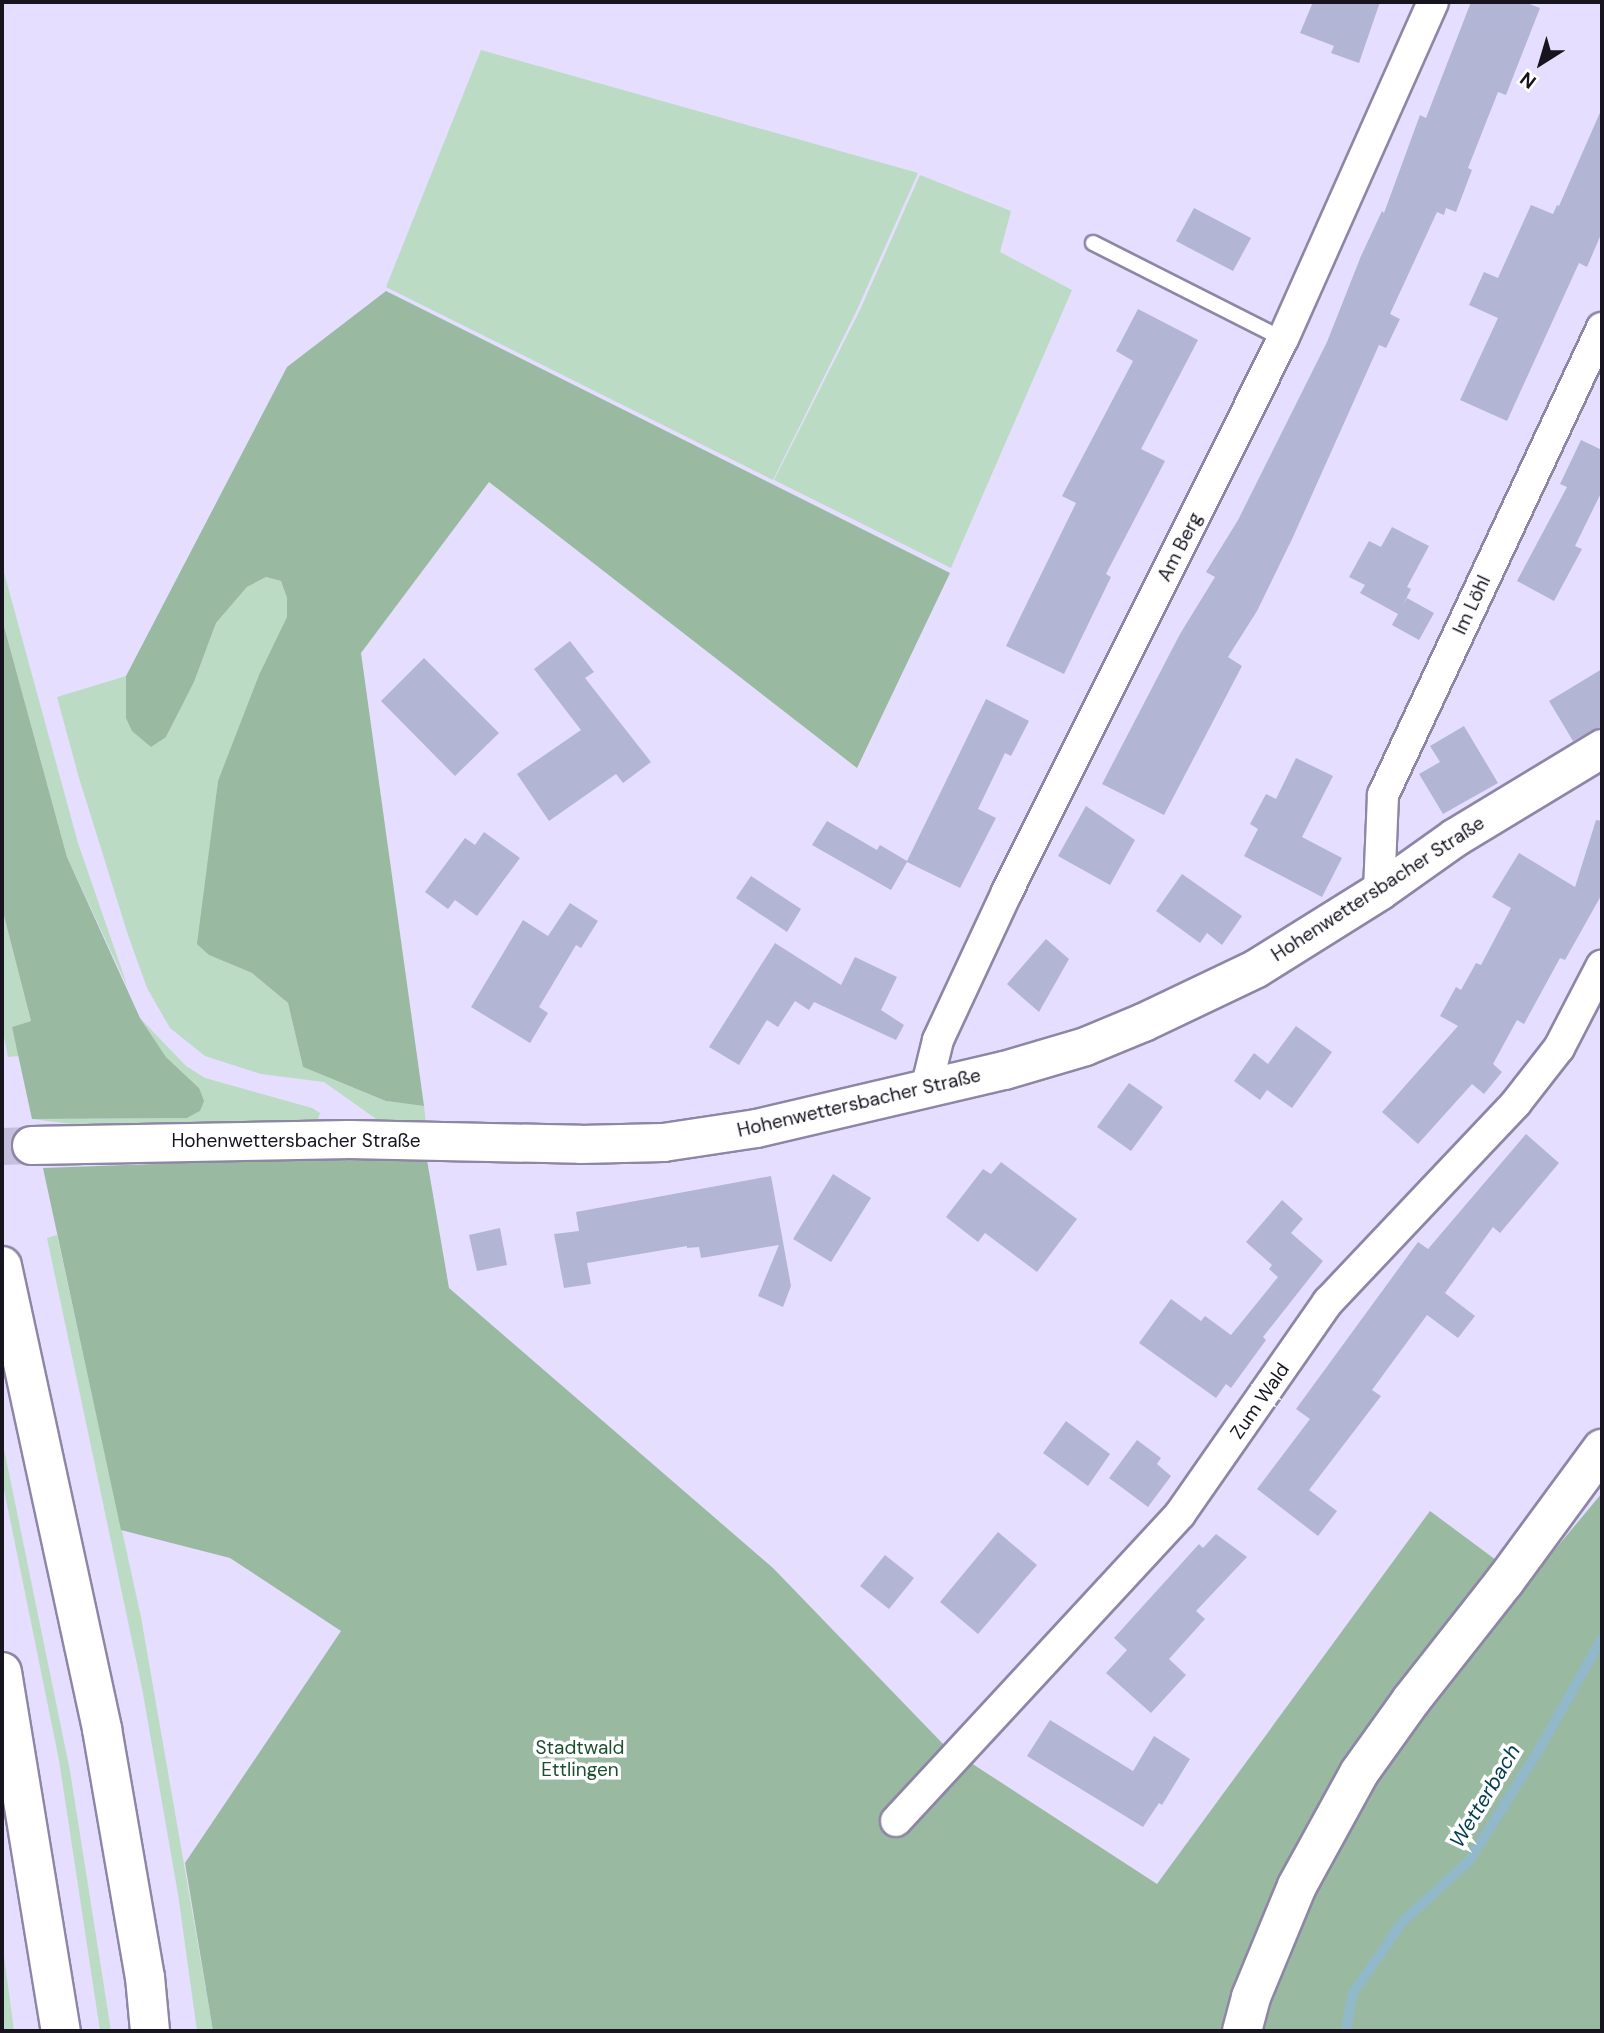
<!DOCTYPE html>
<meta charset="utf-8">
<style>
body{margin:0}
#map{position:relative;width:1604px;height:2033px;overflow:hidden;background:#e5deff;font-family:"DM Sans",sans-serif}
div>[style]{position:absolute}
[style*='--x']{left:calc(var(--x)*1px);top:calc(var(--y)*1px);width:calc(var(--w)*1px);rotate:calc(var(--a)*1deg)}
.green>*{inset:0;background:#bcdbc4}
.forest>*{inset:0;background:#99b9a1}
.stream>*{height:10px;margin:-5px;padding:0 5px;transform-origin:5px;border-radius:5px;background:#91b9ca}
.building>*{inset:0;background:#b3b5d5}
.tertiary-tunnel>*{height:37px;margin-top:-18.5px;transform-origin:0;background:repeating-linear-gradient(90deg,#c6c0de 0 37px,transparent 0 55px)}
.roads{filter:drop-shadow(2px 0 #8e86a5) drop-shadow(-2px 0 #8e86a5) drop-shadow(0 2px #8e86a5) drop-shadow(0 -2px #8e86a5)}
.service>*{height:14px;margin:-7px;padding:0 7px;transform-origin:7px;border-radius:7px;background:#fff}
.minor>*{height:30px;margin:-15px;padding:0 15px;transform-origin:15px;border-radius:15px;background:#fff}
.tertiary>*{height:37px;margin:-18.5px;padding:0 18.5px;transform-origin:18.5px;border-radius:18.5px;background:#fff}
.secondary>*{height:38px;margin:-19px;padding:0 19px;transform-origin:19px;border-radius:19px;background:#fff}
.motorway>*{height:38px;margin:-19px;padding:0 19px;transform-origin:19px;border-radius:19px;background:#fff}
span{translate:-50% -50%;white-space:nowrap;text-align:center;line-height:1.15;-webkit-text-stroke:7px #fff;paint-order:stroke}
.street-label{font-size:19px;color:#171420}
.park-label{font-size:19px;color:#1b4f2e}
.water-label{font-size:21px;color:#003d4f;font-style:italic}
.frame{position:absolute;inset:0;border:4px solid #171420;pointer-events:none}
.north{position:absolute;left:1506px;top:28px;width:70px;height:70px;-webkit-text-stroke:5px #fff;paint-order:stroke;rotate:217deg;font-size:19px;font-weight:700;line-height:28px;text-align:center;color:#171420}
.north::after{content:'';display:block;margin:auto;width:24px;height:32px;background:#171420;clip-path:polygon(50% 0,100% 100%,50% 72%,0 100%)}
</style>
<div id="map">
<div class="green">
<i style="clip-path:polygon(481px 50px,918px 173px,856px 312px,773px 480px,386px 287px)"></i>
<i style="clip-path:polygon(920px 175px,1011px 211px,1000px 252px,1072px 290px,951px 568px,774px 480px,860px 310px)"></i>
<i style="clip-path:polygon(2px 565px,78px 843px,128px 988px,67px 857px,2px 619px)"></i>
<i style="clip-path:polygon(266px 577px,281px 581px,287px 598px,287px 617px,218px 781px,209px 855px,209px 955px,252px 973px,288px 1003px,303px 1067px,386px 1101px,424px 1106px,426px 1123px,379px 1121px,324px 1082px,261px 1074px,205px 1056px,170px 1028px,147px 988px,128px 935px,79px 778px,57px 697px,126px 676px,126px 718px,166px 737px,194px 682px,216px 623px,247px 587px)"></i>
<i style="clip-path:polygon(2px 908px,31px 1021px,12px 1027px,19px 1056px,8px 1057px,2px 1027px)"></i>
<i style="clip-path:polygon(140px 1018px,186px 1066px,205px 1078px,312px 1108px,320px 1113px,317px 1122px,120px 1130px,32px 1119px,187px 1118px,200px 1111px,199px 1088px,166px 1057px)"></i>
<i style="clip-path:polygon(57px 1235px,141px 1617px,213px 2031px,197px 2031px,178px 1894px,142px 1688px,47px 1238px)"></i>
<i style="clip-path:polygon(2px 1439px,70px 1771px,111px 2031px,100px 2031px,59px 1760px,2px 1480px)"></i>
<i style="clip-path:polygon(2px 1938px,3px 1948px,14px 2031px,2px 2031px)"></i>
</div>
<div class="forest">
<i style="clip-path:polygon(386px 291px,950px 573px,857px 768px,489px 482px,361px 653px,424px 1106px,386px 1101px,303px 1067px,288px 1003px,252px 973px,209px 955px,197px 944px,218px 781px,259px 675px,287px 617px,287px 598px,281px 581px,266px 577px,247px 587px,216px 623px,194px 682px,166px 737px,151px 747px,132px 731px,126px 718px,126px 676px,287px 367px)"></i>
<i style="clip-path:polygon(2px 619px,67px 857px,140px 1018px,166px 1057px,199px 1088px,204px 1101px,200px 1111px,187px 1118px,32px 1119px,12px 1027px,31px 1021px,2px 908px)"></i>
<i style="clip-path:polygon(426px 1154px,449px 1288px,773px 1568px,945px 1746px,1157px 1884px,1430px 1511px,1527px 1583px,1602px 1493px,1602px 2031px,213px 2031px,185px 1863px,341px 1631px,230px 1558px,121px 1530px,43px 1168px)"></i>
</div>
<div class="stream">
<i style="--x:1346;--y:2031;--w:39;--a:-80"></i>
<i style="--x:1353;--y:1993;--w:88;--a:-55.2"></i>
<i style="--x:1403;--y:1921;--w:89;--a:-42.3"></i>
<i style="--x:1469;--y:1861;--w:136;--a:-57.9"></i>
<i style="--x:1541;--y:1746;--w:124;--a:-60.5"></i>
</div>
<div class="building">
<i style="clip-path:polygon(1313px 2px,1380px 2px,1359px 63px,1331px 53px,1334px 46px,1300px 33px)"></i>
<i style="clip-path:polygon(1471px 2px,1524px 2px,1540px 8px,1506px 95px,1498px 92px,1468px 168px,1472px 170px,1456px 212px,1446px 208px,1444px 215px,1437px 212px,1390px 314px,1400px 319px,1386px 348px,1379px 345px,1293px 537px,1257px 611px,1228px 657px,1242px 666px,1164px 815px,1102px 784px,1180px 634px,1215px 577px,1206px 572px,1238px 520px,1327px 342px,1361px 256px,1382px 211px,1384px 213px,1420px 115px,1426px 118px)"></i>
<i style="clip-path:polygon(1602px 108px,1602px 232px,1587px 267px,1579px 263px,1507px 421px,1460px 400px,1498px 318px,1469px 305px,1484px 272px,1498px 278px,1531px 205px,1553px 214px,1557px 205px,1559px 206px)"></i>
<i style="clip-path:polygon(1194px 208px,1251px 238px,1233px 271px,1176px 241px)"></i>
<i style="clip-path:polygon(1138px 309px,1198px 340px,1141px 449px,1165px 461px,1106px 574px,1111px 577px,1064px 674px,1006px 646px,1076px 503px,1062px 496px,1133px 361px,1116px 351px)"></i>
<i style="clip-path:polygon(1581px 440px,1602px 450px,1602px 491px,1575px 546px,1582px 549px,1554px 601px,1517px 581px,1567px 487px,1560px 484px)"></i>
<i style="clip-path:polygon(1392px 527px,1429px 546px,1407px 587px,1411px 589px,1402px 607px,1407px 598px,1434px 613px,1419px 640px,1392px 625px,1398px 614px,1360px 593px,1365px 585px,1349px 577px,1369px 541px,1381px 547px)"></i>
<i style="clip-path:polygon(570px 641px,594px 672px,585px 678px,651px 762px,623px 783px,616px 774px,549px 821px,517px 774px,581px 730px,534px 669px)"></i>
<i style="clip-path:polygon(424px 658px,499px 733px,455px 776px,381px 701px)"></i>
<i style="clip-path:polygon(1602px 669px,1602px 726px,1573px 741px,1549px 701px)"></i>
<i style="clip-path:polygon(986px 699px,1029px 721px,1011px 756px,1005px 753px,978px 809px,996px 818px,960px 888px,907px 862px,891px 890px,812px 845px,827px 821px,877px 850px,880px 845px,907px 861px)"></i>
<i style="clip-path:polygon(1464px 726px,1498px 783px,1443px 814px,1419px 774px,1440px 762px,1430px 746px)"></i>
<i style="clip-path:polygon(1296px 758px,1333px 776px,1302px 837px,1342px 858px,1322px 897px,1244px 856px,1258px 829px,1250px 824px,1266px 794px,1276px 799px)"></i>
<i style="clip-path:polygon(1086px 806px,1135px 840px,1110px 885px,1058px 856px)"></i>
<i style="clip-path:polygon(1596px 820px,1602px 821px,1602px 894px,1565px 960px,1560px 958px,1524px 1024px,1517px 1020px,1493px 1064px,1502px 1072px,1484px 1094px,1472px 1084px,1418px 1144px,1382px 1112px,1458px 1026px,1440px 1016px,1456px 987px,1461px 990px,1476px 963px,1481px 965px,1511px 908px,1492px 897px,1519px 853px,1575px 887px)"></i>
<i style="clip-path:polygon(484px 832px,520px 858px,477px 916px,455px 900px,448px 909px,425px 892px,465px 838px,475px 845px)"></i>
<i style="clip-path:polygon(1182px 874px,1242px 916px,1222px 945px,1207px 933px,1200px 943px,1156px 911px)"></i>
<i style="clip-path:polygon(751px 876px,801px 909px,787px 932px,736px 898px)"></i>
<i style="clip-path:polygon(570px 903px,598px 921px,581px 948px,576px 945px,539px 1007px,548px 1013px,530px 1043px,471px 1007px,523px 920px,548px 936px)"></i>
<i style="clip-path:polygon(1046px 939px,1069px 959px,1039px 1012px,1007px 984px)"></i>
<i style="clip-path:polygon(775px 943px,841px 985px,855px 957px,897px 977px,881px 1010px,904px 1025px,896px 1040px,814px 1002px,809px 1010px,795px 1001px,778px 1027px,767px 1020px,739px 1065px,709px 1047px)"></i>
<i style="clip-path:polygon(1296px 1026px,1332px 1052px,1292px 1108px,1267px 1090px,1260px 1100px,1234px 1081px,1254px 1053px,1268px 1064px)"></i>
<i style="clip-path:polygon(1129px 1083px,1163px 1107px,1131px 1151px,1097px 1127px)"></i>
<i style="clip-path:polygon(1526px 1134px,1559px 1163px,1500px 1233px,1493px 1227px,1445px 1293px,1475px 1316px,1458px 1338px,1427px 1315px,1372px 1390px,1381px 1396px,1309px 1490px,1337px 1511px,1318px 1536px,1257px 1489px,1310px 1419px,1296px 1409px,1418px 1242px,1428px 1249px)"></i>
<i style="clip-path:polygon(1001px 1162px,1077px 1219px,1037px 1272px,985px 1233px,978px 1242px,946px 1217px,983px 1169px,991px 1174px)"></i>
<i style="clip-path:polygon(833px 1174px,871px 1198px,831px 1262px,793px 1239px)"></i>
<i style="clip-path:polygon(771px 1176px,791px 1286px,783px 1307px,758px 1296px,779px 1245px,701px 1258px,699px 1247px,687px 1248px,687px 1246px,587px 1263px,591px 1284px,564px 1288px,554px 1234px,579px 1231px,576px 1212px)"></i>
<i style="clip-path:polygon(1282px 1200px,1303px 1219px,1291px 1233px,1323px 1261px,1263px 1337px,1266px 1340px,1231px 1388px,1226px 1384px,1216px 1398px,1139px 1343px,1171px 1299px,1201px 1321px,1205px 1316px,1231px 1335px,1278px 1277px,1269px 1269px,1272px 1265px,1246px 1242px)"></i>
<i style="clip-path:polygon(500px 1228px,507px 1265px,477px 1271px,469px 1235px)"></i>
<i style="clip-path:polygon(1066px 1421px,1110px 1454px,1088px 1486px,1043px 1453px)"></i>
<i style="clip-path:polygon(1137px 1440px,1161px 1458px,1157px 1464px,1171px 1476px,1148px 1507px,1109px 1478px)"></i>
<i style="clip-path:polygon(998px 1532px,1037px 1565px,978px 1634px,940px 1602px)"></i>
<i style="clip-path:polygon(1216px 1534px,1247px 1557px,1196px 1611px,1205px 1619px,1169px 1659px,1186px 1675px,1151px 1713px,1106px 1673px,1127px 1650px,1114px 1638px,1199px 1544px,1203px 1548px)"></i>
<i style="clip-path:polygon(885px 1555px,914px 1578px,889px 1609px,860px 1586px)"></i>
<i style="clip-path:polygon(1050px 1720px,1133px 1771px,1154px 1736px,1190px 1759px,1162px 1805px,1159px 1803px,1143px 1827px,1027px 1756px)"></i>
</div>
<div class="tertiary-tunnel">
<i style="--x:2;--y:1146;--w:29;--a:-2"></i>
</div>
<div class="roads">
<div class="service">
<i style="--x:1093;--y:243;--w:213;--a:26.8"></i>
</div>
<div class="minor">
<i style="--x:1379;--y:891;--w:96;--a:-87.6"></i>
<i style="--x:1383;--y:795;--w:516;--a:-64.88"></i>
<i style="--x:926;--y:1089;--w:50;--a:-76.2"></i>
<i style="--x:938;--y:1040;--w:163;--a:-65"></i>
<i style="--x:1007;--y:892;--w:618;--a:-63.48"></i>
<i style="--x:1283;--y:339;--w:369;--a:-66"></i>
<i style="--x:896;--y:1821;--w:418;--a:-47.2"></i>
<i style="--x:1180;--y:1514;--w:259;--a:-55.1"></i>
<i style="--x:1328;--y:1302;--w:274;--a:-46.6"></i>
<i style="--x:1516;--y:1103;--w:70;--a:-52"></i>
<i style="--x:1559;--y:1048;--w:93;--a:-62.6"></i>
</div>
<div class="tertiary">
<i style="--x:31;--y:1145;--w:318;--a:-1.1"></i>
<i style="--x:349;--y:1139;--w:231;--a:1.2"></i>
<i style="--x:580;--y:1144;--w:83;--a:-1.4"></i>
<i style="--x:663;--y:1142;--w:94;--a:-8.6"></i>
<i style="--x:756;--y:1128;--w:255;--a:-13.2"></i>
<i style="--x:1004;--y:1070;--w:84;--a:-16.5"></i>
<i style="--x:1085;--y:1046;--w:63;--a:-22.5"></i>
<i style="--x:1143;--y:1022;--w:125;--a:-25.5"></i>
<i style="--x:1256;--y:968;--w:145;--a:-32"></i>
<i style="--x:1379;--y:891;--w:93;--a:-35.4"></i>
<i style="--x:1455;--y:837;--w:172;--a:-31.2"></i>
</div>
<div class="secondary">
<i style="--x:1242;--y:2031;--w:35;--a:-75"></i>
<i style="--x:1251;--y:1997;--w:120;--a:-67.5"></i>
<i style="--x:1297;--y:1886;--w:129;--a:-61.2"></i>
<i style="--x:1359;--y:1773;--w:91;--a:-54.4"></i>
<i style="--x:1412;--y:1699;--w:150;--a:-51.8"></i>
<i style="--x:1505;--y:1581;--w:164;--a:-53.7"></i>
</div>
<div class="motorway">
<i style="--x:2;--y:1266;--w:474;--a:77.8"></i>
<i style="--x:102;--y:1729;--w:252;--a:80.2"></i>
<i style="--x:145;--y:1977;--w:54;--a:84.7"></i>
<i style="--x:2;--y:1672;--w:364;--a:80.7"></i>
</div>
</div>
<div class="street-label">
<span style="left:1180px;top:547px;rotate:-63deg">Am Berg</span>
<span style="left:1472px;top:605px;rotate:-65deg">Im Löhl</span>
<span style="left:1378px;top:889px;rotate:-33deg">Hohenwettersbacher Straße</span>
<span style="left:859px;top:1103px;rotate:-13deg">Hohenwettersbacher Straße</span>
<span style="left:296px;top:1141px">Hohenwettersbacher Straße</span>
<span style="left:1260px;top:1401px;rotate:-55deg">Zum Wald</span>
</div>
<div class="park-label">
<span style="left:580px;top:1759px">Stadtwald<br>Ettlingen</span>
</div>
<div class="water-label">
<span style="left:1485px;top:1796px;rotate:-59deg">Wetterbach</span>
</div>
<div class="frame"></div>
<div class="north">N</div>
</div>
